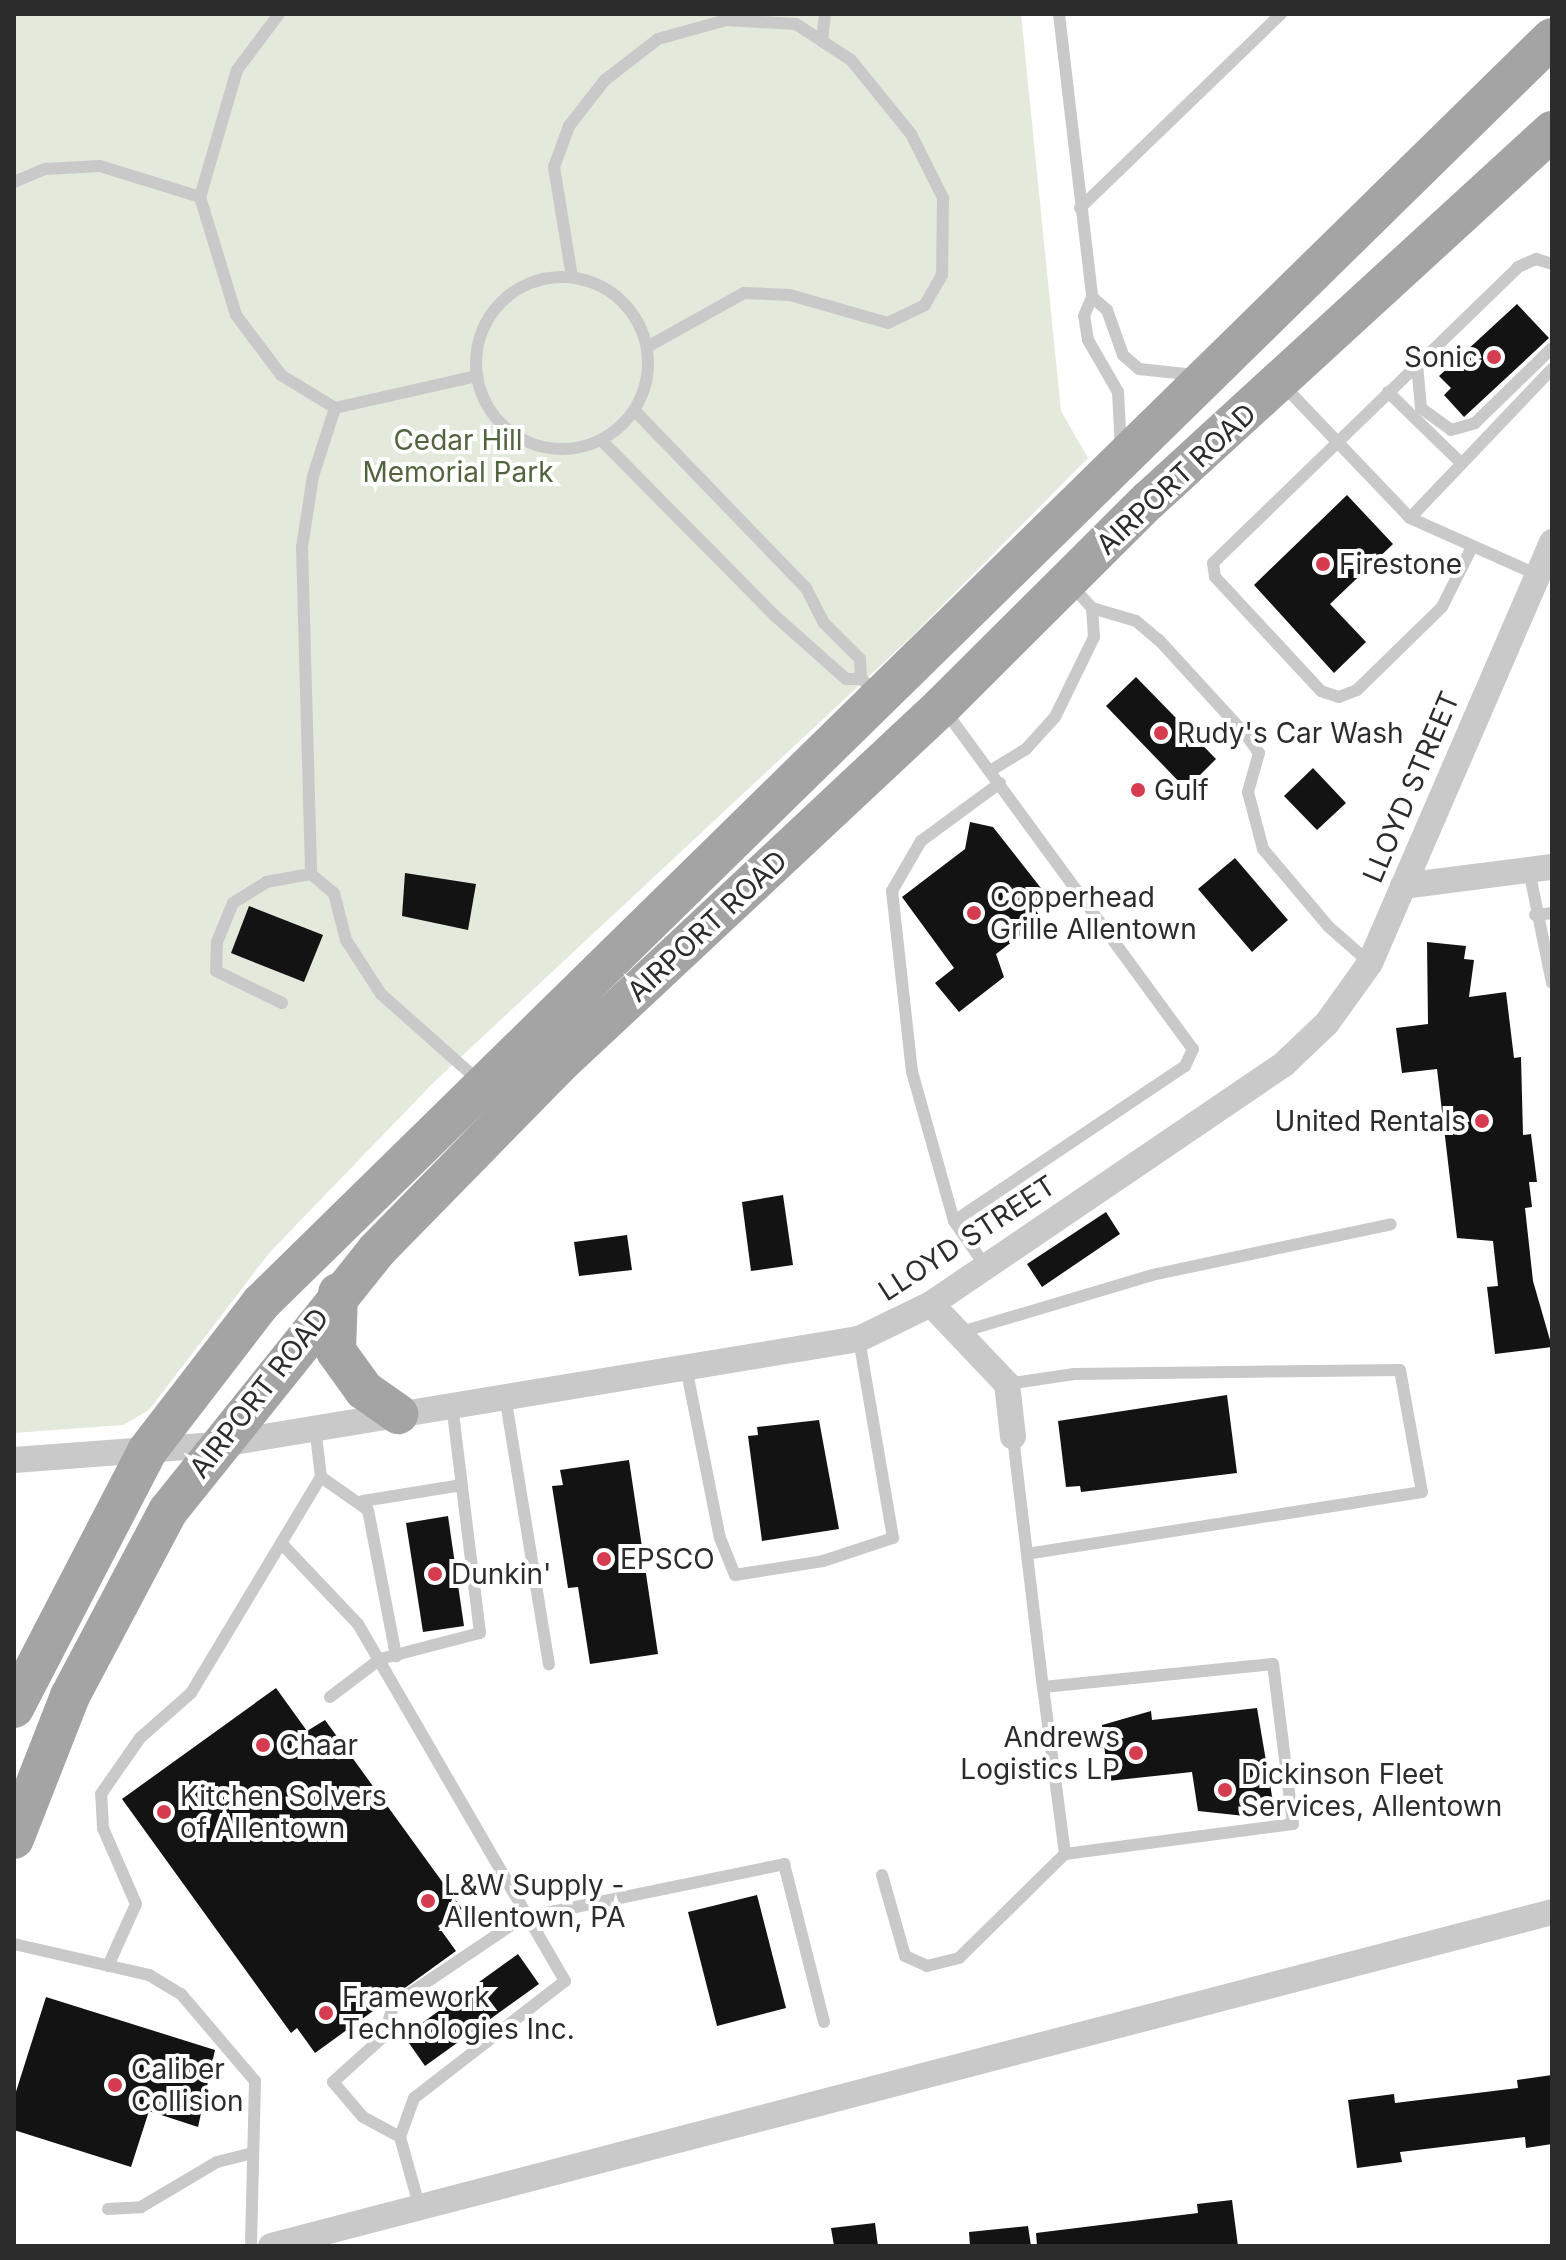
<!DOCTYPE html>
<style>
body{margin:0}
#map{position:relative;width:1566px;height:2260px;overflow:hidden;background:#fff;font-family:Inter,sans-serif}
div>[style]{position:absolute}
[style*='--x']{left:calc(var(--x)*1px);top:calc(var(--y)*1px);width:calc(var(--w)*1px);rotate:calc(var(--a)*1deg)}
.green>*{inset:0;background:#e3e9db}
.building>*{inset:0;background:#131313}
.service>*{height:12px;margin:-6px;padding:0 6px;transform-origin:6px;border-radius:6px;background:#c9c9c9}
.service>.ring{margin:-6px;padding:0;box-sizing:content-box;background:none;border:12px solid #c9c9c9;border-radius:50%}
.minor>*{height:26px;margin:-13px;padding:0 13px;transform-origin:13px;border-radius:13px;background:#c9c9c9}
.primary>*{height:40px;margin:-20px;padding:0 20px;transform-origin:20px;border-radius:20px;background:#a4a4a4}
.dots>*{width:22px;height:22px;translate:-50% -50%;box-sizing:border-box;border:4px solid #fff;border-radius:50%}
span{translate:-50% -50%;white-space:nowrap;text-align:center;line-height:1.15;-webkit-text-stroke:8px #fff;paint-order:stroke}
.poi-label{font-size:28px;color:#2c2c2c}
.right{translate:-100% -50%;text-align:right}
.left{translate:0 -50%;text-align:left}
.park-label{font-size:28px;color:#51643e}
.street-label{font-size:28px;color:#2c2c2c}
.frame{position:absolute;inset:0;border:16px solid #2c2c2c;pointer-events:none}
</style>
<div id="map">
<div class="green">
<i style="clip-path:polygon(14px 14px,1021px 14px,1061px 411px,1088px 458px,910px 638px,433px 1083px,270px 1252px,149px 1410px,123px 1425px,14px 1433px)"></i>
</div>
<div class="building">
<i style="clip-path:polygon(1517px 304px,1549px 338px,1464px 417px,1444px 395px,1451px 388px,1439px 376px)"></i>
<i style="clip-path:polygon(1347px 495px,1393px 544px,1330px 604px,1366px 642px,1334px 673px,1254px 585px)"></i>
<i style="clip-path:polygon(1136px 677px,1216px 759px,1186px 789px,1106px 706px)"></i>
<i style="clip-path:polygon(1313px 768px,1346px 803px,1317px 830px,1284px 796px)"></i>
<i style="clip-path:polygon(970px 822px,993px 827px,1044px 892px,1033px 907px,1042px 919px,996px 954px,1004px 977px,959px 1012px,935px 983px,954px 968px,902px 897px,965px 849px)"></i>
<i style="clip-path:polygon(1235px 858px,1288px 920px,1252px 952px,1198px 889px)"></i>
<i style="clip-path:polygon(405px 873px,476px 884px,468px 930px,402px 916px)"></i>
<i style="clip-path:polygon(249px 906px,323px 935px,304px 982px,231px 953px)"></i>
<i style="clip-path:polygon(1427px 942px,1466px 946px,1464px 959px,1474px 960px,1469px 997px,1506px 992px,1514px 1058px,1521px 1057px,1523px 1135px,1531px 1134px,1537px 1182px,1529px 1182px,1532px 1207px,1525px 1208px,1533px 1281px,1552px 1347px,1495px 1354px,1487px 1287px,1498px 1286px,1493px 1241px,1457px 1238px,1437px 1069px,1402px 1073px,1396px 1028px,1428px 1024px)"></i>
<i style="clip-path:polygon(783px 1195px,793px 1265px,751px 1271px,742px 1202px)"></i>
<i style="clip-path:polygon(1106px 1212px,1120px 1234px,1042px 1287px,1027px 1264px)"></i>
<i style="clip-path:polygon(627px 1235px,632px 1270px,579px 1276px,574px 1242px)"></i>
<i style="clip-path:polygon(1227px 1395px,1237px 1473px,1081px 1492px,1080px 1486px,1066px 1487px,1058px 1421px)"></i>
<i style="clip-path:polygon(819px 1420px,839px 1529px,762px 1541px,748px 1436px,758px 1435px,757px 1427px)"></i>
<i style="clip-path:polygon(629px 1460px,658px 1654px,590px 1664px,578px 1587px,568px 1588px,552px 1486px,563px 1485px,560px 1470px)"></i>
<i style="clip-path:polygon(448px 1516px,464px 1626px,423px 1632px,406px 1523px)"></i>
<i style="clip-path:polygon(276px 1688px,307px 1731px,325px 1720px,462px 1909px,438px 1926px,456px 1951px,315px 2053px,297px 2028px,291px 2033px,122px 1799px)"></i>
<i style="clip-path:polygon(1257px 1708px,1273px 1802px,1244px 1806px,1245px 1816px,1198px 1811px,1192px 1772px,1108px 1781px,1102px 1725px,1151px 1711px,1152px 1720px)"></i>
<i style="clip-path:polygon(757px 1895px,786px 2008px,717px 2026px,688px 1912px)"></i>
<i style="clip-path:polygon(518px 1954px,539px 1984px,425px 2066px,404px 2036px)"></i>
<i style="clip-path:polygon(46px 1997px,215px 2050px,198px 2127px,149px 2111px,131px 2167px,14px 2130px,14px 2098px)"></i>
<i style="clip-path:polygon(1552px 2075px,1552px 2144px,1526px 2148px,1525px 2137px,1400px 2152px,1402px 2162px,1357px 2168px,1348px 2100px,1394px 2094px,1395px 2103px,1518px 2088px,1517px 2080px)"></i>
<i style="clip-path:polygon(1232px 2200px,1238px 2246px,1037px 2246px,1036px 2233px,1198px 2213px,1197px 2204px)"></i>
<i style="clip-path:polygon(875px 2223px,878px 2246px,834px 2246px,831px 2228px)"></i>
<i style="clip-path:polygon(1028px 2226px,1031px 2246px,970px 2246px,969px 2232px)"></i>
</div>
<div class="service">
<i style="--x:279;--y:14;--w:70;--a:126.9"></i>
<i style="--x:237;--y:70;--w:132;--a:106.2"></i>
<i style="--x:200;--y:197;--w:123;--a:73"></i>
<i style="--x:236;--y:315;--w:75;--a:53.1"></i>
<i style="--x:281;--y:375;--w:63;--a:31.4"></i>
<i style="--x:335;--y:408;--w:146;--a:-12.7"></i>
<i style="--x:1059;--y:14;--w:285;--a:83.3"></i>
<i style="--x:822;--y:41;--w:27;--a:-84"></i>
<i style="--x:14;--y:182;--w:34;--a:-23"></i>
<i style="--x:45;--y:169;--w:55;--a:-3.1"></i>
<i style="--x:100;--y:166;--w:105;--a:17.2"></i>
<i style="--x:1080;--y:208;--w:279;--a:-44"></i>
<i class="ring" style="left:476px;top:277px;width:160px;height:160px"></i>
<i style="--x:572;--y:277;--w:111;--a:-99.3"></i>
<i style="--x:554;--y:167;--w:44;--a:-69.9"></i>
<i style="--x:569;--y:126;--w:58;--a:-52"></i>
<i style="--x:605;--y:80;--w:67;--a:-37.7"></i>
<i style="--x:658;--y:39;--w:71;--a:-15.6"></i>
<i style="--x:726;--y:20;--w:70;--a:3.3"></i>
<i style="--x:796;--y:24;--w:66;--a:33.2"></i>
<i style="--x:851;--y:60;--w:95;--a:51"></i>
<i style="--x:911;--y:134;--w:72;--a:63.4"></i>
<i style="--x:943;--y:198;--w:77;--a:90.7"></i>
<i style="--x:942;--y:275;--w:34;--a:120"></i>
<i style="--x:925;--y:305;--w:41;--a:154.1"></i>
<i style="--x:888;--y:323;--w:102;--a:-164.1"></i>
<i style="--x:790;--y:295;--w:46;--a:-177.5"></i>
<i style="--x:744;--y:293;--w:111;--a:150.9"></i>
<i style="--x:1417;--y:364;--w:44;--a:84.8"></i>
<i style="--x:1421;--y:408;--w:37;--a:36"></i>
<i style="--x:1451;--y:430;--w:25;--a:-16"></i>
<i style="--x:1475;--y:423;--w:107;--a:-44.2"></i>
<i style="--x:1283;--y:385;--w:184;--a:46.3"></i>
<i style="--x:1410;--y:518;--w:140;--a:24"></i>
<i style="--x:1388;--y:392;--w:99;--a:44.2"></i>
<i style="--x:335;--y:408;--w:71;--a:107.9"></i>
<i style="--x:313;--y:476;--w:72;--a:98.8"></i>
<i style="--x:302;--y:547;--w:327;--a:88.4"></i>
<i style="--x:311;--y:874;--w:30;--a:40"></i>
<i style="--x:334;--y:893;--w:49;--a:75.7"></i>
<i style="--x:346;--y:940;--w:64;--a:57.1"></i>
<i style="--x:381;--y:994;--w:131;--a:41.6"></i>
<i style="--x:635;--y:411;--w:246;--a:46"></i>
<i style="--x:806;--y:588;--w:39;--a:63"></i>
<i style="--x:824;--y:623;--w:51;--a:45"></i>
<i style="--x:860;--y:659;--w:20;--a:87"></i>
<i style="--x:601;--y:440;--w:246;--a:45.3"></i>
<i style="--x:774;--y:615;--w:96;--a:41.6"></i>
<i style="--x:846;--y:679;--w:15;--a:0"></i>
<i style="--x:861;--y:679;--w:19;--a:39"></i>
<i style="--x:1121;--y:449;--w:57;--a:-93"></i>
<i style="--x:1118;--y:392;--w:60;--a:-120"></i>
<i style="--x:1088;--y:340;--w:24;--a:-99"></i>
<i style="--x:1084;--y:316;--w:21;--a:-67"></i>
<i style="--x:1092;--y:297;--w:20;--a:41"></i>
<i style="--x:1107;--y:310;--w:48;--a:70.4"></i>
<i style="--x:1123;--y:355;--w:21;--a:41"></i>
<i style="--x:1139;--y:369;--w:57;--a:6"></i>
<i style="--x:1410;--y:518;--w:206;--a:-46.4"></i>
<i style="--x:1471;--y:549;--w:65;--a:116.6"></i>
<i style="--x:1442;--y:607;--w:119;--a:135.7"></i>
<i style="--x:1357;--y:690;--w:19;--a:159"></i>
<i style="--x:1339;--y:697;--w:19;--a:-162"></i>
<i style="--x:1321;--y:691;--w:156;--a:-132.9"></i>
<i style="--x:1215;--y:577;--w:14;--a:-98"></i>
<i style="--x:1213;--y:563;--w:425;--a:-44.1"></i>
<i style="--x:1518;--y:267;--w:20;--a:-24"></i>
<i style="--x:1536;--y:259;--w:17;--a:17"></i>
<i style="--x:1092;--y:608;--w:46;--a:16.5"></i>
<i style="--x:1136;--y:621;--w:30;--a:40"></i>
<i style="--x:1159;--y:640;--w:130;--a:47.5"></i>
<i style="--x:1247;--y:736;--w:21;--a:55"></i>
<i style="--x:1259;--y:753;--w:41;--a:105.8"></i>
<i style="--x:1248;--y:792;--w:59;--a:75.3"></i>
<i style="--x:1263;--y:849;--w:102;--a:49.8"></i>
<i style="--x:1329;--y:927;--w:55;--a:41.3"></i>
<i style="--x:946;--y:712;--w:418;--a:53.8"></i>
<i style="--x:1193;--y:1049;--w:19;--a:115"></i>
<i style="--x:1185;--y:1066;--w:278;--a:146.1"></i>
<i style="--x:990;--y:771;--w:42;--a:-31.4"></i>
<i style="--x:1026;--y:749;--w:43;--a:-47.8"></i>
<i style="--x:1055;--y:717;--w:89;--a:-64"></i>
<i style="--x:1094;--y:637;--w:29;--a:-94"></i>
<i style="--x:1092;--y:608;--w:30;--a:-132"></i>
<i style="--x:1529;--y:870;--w:115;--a:78.5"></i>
<i style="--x:1535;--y:915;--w:17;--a:-7"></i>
<i style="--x:282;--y:1003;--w:73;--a:-154.1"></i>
<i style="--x:216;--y:971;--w:29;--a:-88"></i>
<i style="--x:217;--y:942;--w:42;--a:-67.7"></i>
<i style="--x:233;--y:903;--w:39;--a:-32"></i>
<i style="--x:266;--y:882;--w:46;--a:-10.1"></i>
<i style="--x:986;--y:1267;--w:56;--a:-124.8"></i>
<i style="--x:954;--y:1221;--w:155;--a:-105.7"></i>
<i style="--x:912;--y:1072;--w:182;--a:-96.3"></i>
<i style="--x:892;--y:891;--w:58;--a:-59.9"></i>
<i style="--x:921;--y:841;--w:98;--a:-36.3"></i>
<i style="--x:958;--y:1333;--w:202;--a:-16.6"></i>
<i style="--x:1152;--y:1275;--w:244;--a:-12"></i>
<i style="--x:686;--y:1367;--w:174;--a:78.8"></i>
<i style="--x:720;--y:1538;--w:40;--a:68"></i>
<i style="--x:735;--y:1575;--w:89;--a:-9"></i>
<i style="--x:823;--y:1561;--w:74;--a:-18.2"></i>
<i style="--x:893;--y:1538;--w:202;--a:-99.7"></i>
<i style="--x:1007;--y:1384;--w:68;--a:-8.5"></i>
<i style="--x:1074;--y:1374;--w:326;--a:-0.7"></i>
<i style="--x:1400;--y:1370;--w:124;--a:79.8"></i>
<i style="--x:1422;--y:1492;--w:400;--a:171.1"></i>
<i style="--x:505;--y:1396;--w:272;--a:80.7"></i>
<i style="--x:1013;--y:1437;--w:252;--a:83.2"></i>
<i style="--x:1043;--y:1687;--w:168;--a:82.5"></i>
<i style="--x:1065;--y:1854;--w:230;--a:-7.5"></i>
<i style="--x:1293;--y:1824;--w:161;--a:-97.1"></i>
<i style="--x:1273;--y:1664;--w:231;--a:174.3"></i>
<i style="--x:321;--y:1477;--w:57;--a:35.1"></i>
<i style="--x:368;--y:1510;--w:149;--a:79.1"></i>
<i style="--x:363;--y:1501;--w:100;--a:-9.2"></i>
<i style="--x:281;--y:1543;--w:112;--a:46.5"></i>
<i style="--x:358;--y:1624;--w:413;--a:59.9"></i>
<i style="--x:565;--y:1981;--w:191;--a:142.2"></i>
<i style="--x:414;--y:2098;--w:41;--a:109.7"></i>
<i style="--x:330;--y:1697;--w:63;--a:-37.2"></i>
<i style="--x:380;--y:1659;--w:103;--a:-14.6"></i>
<i style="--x:480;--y:1633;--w:230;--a:-97"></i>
<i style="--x:882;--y:1875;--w:84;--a:74.1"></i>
<i style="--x:905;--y:1956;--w:24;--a:24"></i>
<i style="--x:927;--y:1966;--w:33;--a:-14"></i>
<i style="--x:959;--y:1958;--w:148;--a:-44.5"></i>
<i style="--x:14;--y:1944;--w:139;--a:12.9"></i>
<i style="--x:149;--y:1975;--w:37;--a:31"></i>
<i style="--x:181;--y:1994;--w:114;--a:49.6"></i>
<i style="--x:255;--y:2081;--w:165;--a:91.4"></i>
<i style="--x:108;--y:1966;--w:68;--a:-65.7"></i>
<i style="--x:136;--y:1904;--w:83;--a:-113.5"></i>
<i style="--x:103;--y:1828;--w:34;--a:-93"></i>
<i style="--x:101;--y:1794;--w:68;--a:-55.1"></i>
<i style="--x:140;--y:1738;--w:68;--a:-41.4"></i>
<i style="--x:191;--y:1693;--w:252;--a:-59"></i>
<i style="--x:321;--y:1477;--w:50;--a:-96.8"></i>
<i style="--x:419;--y:2205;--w:71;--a:-105.6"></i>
<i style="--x:400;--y:2137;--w:42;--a:-151.6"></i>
<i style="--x:363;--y:2117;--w:46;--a:-130.6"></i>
<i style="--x:333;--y:2082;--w:69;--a:-42"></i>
<i style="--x:384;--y:2036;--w:34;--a:-73"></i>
<i style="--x:394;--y:2004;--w:154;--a:-33.9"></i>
<i style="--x:522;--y:1918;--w:268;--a:-11.6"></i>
<i style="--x:784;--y:1864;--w:163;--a:75.8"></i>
<i style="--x:108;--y:2209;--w:33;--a:-3"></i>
<i style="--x:141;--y:2207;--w:88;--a:-30.6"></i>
<i style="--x:217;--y:2162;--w:36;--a:-14"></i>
</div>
<div class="minor">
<i style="--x:1403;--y:886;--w:150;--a:-7.3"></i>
<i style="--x:931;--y:1304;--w:110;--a:46.5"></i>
<i style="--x:1007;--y:1384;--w:53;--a:83.5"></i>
<i style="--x:14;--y:1460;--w:202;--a:-4.3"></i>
<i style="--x:215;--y:1445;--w:653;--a:-9.35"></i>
<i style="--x:859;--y:1339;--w:80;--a:-25.9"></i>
<i style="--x:931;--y:1304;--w:427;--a:-34.2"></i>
<i style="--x:1284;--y:1064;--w:59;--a:-43.6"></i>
<i style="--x:1327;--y:1023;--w:74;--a:-54.4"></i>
<i style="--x:1370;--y:963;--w:459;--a:-66.6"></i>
<i style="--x:271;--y:2246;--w:1324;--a:-14.61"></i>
</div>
<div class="primary">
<i style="--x:338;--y:1293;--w:58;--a:92"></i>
<i style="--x:336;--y:1351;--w:48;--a:54.3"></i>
<i style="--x:364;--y:1390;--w:42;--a:35.2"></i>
<i style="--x:14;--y:1708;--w:289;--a:-62.6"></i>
<i style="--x:147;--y:1451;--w:187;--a:-52.4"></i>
<i style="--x:261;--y:1303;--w:1807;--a:-44.42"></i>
<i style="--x:14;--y:1839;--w:154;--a:-68.6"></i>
<i style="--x:70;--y:1696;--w:209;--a:-62.1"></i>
<i style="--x:168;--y:1511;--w:333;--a:-51.3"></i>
<i style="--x:376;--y:1251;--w:259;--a:-45.6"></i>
<i style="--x:557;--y:1066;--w:527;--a:-43.08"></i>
<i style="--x:942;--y:706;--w:291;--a:-44.9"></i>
<i style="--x:1148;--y:501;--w:548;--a:-42.48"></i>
</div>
<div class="dots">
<i style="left:1494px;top:357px;background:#d63c4f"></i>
<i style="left:1323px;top:564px;background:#d63c4f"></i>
<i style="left:1161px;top:733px;background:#d63c4f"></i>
<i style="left:1138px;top:790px;background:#d63c4f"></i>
<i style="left:974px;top:913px;background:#d63c4f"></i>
<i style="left:1482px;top:1121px;background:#d63c4f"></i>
<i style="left:604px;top:1559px;background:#d63c4f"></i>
<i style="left:435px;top:1574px;background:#d63c4f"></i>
<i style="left:263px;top:1745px;background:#d63c4f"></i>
<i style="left:1136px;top:1753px;background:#d63c4f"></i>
<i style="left:1225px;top:1790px;background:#d63c4f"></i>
<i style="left:164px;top:1812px;background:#d63c4f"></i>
<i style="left:428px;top:1901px;background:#d63c4f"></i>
<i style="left:326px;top:2013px;background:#d63c4f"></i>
<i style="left:115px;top:2085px;background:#d63c4f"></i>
</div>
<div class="poi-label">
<span class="right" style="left:1478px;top:357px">Sonic</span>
<span class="left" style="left:1339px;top:564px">Firestone</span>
<span class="left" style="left:1177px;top:733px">Rudy's Car Wash</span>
<span class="left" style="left:1154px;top:790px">Gulf</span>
<span class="left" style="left:990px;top:913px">Copperhead<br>Grille Allentown</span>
<span class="right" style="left:1466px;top:1121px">United Rentals</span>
<span class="left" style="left:620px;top:1559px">EPSCO</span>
<span class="left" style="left:451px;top:1574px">Dunkin'</span>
<span class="right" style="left:1120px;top:1753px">Andrews<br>Logistics LP</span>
<span class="left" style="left:279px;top:1745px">Chaar</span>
<span class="left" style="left:1241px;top:1790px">Dickinson Fleet<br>Services, Allentown</span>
<span class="left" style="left:180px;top:1812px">Kitchen Solvers<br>of Allentown</span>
<span class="left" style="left:444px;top:1901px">L&amp;W Supply -<br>Allentown, PA</span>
<span class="left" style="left:342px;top:2013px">Framework<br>Technologies Inc.</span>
<span class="left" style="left:131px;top:2085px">Caliber<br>Collision</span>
</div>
<div class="park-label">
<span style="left:458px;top:456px">Cedar Hill<br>Memorial Park</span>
</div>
<div class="street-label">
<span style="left:1176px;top:479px;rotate:-43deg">AIRPORT ROAD</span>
<span style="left:1411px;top:787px;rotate:-67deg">LLOYD STREET</span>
<span style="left:707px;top:926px;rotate:-43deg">AIRPORT ROAD</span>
<span style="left:967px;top:1238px;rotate:-33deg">LLOYD STREET</span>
<span style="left:259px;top:1393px;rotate:-52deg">AIRPORT ROAD</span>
</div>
<div class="frame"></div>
</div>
